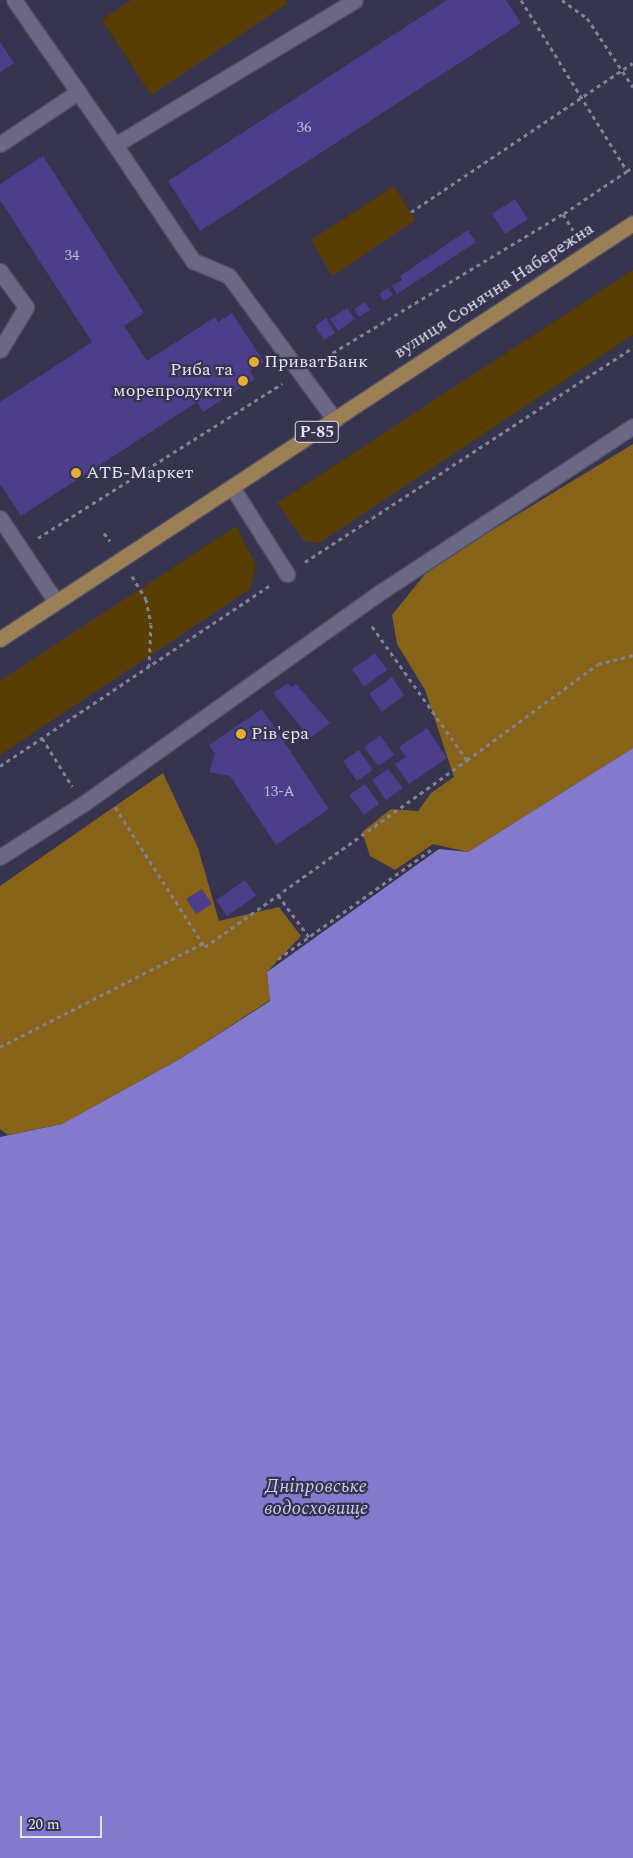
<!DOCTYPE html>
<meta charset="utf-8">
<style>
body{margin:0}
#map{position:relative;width:633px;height:1858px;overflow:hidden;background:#35334d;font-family:Spectral,serif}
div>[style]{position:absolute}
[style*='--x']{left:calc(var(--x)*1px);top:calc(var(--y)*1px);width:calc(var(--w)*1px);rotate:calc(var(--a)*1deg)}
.green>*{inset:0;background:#573d01}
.forest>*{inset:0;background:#866317}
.water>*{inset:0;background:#847acd}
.building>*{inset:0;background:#4b3d8a}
.path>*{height:3px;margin-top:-1.5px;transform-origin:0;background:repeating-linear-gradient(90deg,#828197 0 4px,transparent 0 8px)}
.roads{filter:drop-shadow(1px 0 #514e64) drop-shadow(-1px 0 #514e64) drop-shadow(0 1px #514e64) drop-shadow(0 -1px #514e64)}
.service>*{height:15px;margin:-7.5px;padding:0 7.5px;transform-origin:7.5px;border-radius:7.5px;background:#6a6885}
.primary>*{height:15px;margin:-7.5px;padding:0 7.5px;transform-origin:7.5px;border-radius:7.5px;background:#9b8056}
.dots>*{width:14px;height:14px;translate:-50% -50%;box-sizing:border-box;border:2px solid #35334d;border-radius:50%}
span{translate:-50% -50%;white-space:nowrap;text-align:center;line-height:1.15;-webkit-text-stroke:4.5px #35334d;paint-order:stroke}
.number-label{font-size:15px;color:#bebada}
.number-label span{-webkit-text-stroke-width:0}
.shield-label span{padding:1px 4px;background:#35334d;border:1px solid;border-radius:4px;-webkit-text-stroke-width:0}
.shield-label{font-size:16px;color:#e4e3f4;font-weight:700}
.street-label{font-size:18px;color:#e4e3f4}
.poi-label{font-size:18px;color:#e4e3f4}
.left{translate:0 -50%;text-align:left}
.right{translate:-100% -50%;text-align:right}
.water-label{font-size:19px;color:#cac8f4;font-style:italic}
.scale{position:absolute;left:20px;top:1816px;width:82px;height:22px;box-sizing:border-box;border:2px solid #e4e3f4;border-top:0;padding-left:6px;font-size:15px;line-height:18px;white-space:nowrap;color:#e4e3f4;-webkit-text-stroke:4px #35334d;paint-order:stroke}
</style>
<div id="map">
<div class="green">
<i style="clip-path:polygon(131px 0,285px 0,288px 3px,151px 95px,102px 20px)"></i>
<i style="clip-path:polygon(394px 186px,415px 220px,332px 276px,311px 240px)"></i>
<i style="clip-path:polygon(633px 270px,633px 335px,319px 543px,304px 541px,277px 503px)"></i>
<i style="clip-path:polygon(236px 526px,256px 565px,250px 589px,0 755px,0 681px)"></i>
</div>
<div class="forest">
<i style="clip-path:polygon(633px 444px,633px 748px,468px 852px,433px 844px,395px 870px,370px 856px,362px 832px,391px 809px,418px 811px,431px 793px,454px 777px,425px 690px,397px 644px,392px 615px,430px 568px)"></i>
<i style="clip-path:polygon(163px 773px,198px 848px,219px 921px,279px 907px,301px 936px,267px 972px,270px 1000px,180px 1059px,62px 1124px,8px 1135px,0 1129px,0 886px)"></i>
</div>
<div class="water">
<i style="clip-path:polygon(633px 748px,633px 1858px,0 1858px,0 1137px,62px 1124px,180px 1059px,270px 1001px,267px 972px,439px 849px,468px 852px)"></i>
</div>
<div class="building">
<i style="clip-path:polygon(447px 0,506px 0,521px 23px,200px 231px,168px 181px)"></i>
<i style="clip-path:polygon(0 42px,14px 63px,0 72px)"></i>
<i style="clip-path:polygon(43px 156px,144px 313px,124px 326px,147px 361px,215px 317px,218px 322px,232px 313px,264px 362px,250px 371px,255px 379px,203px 412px,197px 402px,21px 516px,0 484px,0 402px,92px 342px,0 200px,0 184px)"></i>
<i style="clip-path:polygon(515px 199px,528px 219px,505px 234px,492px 214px)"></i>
<i style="clip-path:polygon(468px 230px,476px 242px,397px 294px,392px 286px,402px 280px,400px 276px)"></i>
<i style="clip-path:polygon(388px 288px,393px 295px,384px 301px,379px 294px)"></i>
<i style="clip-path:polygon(365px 302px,370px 310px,359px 317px,354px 309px)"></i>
<i style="clip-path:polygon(347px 308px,355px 319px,338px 331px,330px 319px)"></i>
<i style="clip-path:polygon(326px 318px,335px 333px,324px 340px,315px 326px)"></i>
<i style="clip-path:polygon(375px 653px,387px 670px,364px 687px,352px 669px)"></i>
<i style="clip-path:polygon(392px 677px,404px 695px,382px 712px,369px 694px)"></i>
<i style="clip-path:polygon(288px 683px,291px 687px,296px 684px,330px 723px,310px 738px,273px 693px)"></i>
<i style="clip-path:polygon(262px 709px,329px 809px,276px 845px,230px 776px,209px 772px,215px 754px,209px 745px)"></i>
<i style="clip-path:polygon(427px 728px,447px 758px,409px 784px,395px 764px,406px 757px,399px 747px)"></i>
<i style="clip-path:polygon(380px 735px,394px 755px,378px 766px,364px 747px)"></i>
<i style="clip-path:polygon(359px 750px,373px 770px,357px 781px,343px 761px)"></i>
<i style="clip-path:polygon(388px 769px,403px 788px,386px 800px,372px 780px)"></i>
<i style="clip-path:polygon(365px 784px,379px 804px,364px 815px,349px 795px)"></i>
<i style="clip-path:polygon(245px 880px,256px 896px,227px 916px,216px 900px)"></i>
<i style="clip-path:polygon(202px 889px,212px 904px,196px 914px,186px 899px)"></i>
</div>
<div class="path">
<i style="--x:521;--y:0;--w:201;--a:58.2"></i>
<i style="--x:627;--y:171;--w:77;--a:146.1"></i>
<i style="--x:563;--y:214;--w:19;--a:58"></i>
<i style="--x:562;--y:0;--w:31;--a:36"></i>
<i style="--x:587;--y:18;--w:83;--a:56.3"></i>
<i style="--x:627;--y:171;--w:7;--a:-34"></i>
<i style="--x:411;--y:212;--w:267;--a:-33.9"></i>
<i style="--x:319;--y:361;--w:285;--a:-31.1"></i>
<i style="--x:104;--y:533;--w:10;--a:53"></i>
<i style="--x:38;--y:538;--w:289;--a:-32.3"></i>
<i style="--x:305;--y:562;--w:392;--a:-33.2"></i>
<i style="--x:132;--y:576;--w:27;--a:59"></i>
<i style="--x:146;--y:599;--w:25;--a:79"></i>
<i style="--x:151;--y:624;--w:42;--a:92.7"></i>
<i style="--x:42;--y:738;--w:57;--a:58"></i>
<i style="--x:467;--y:760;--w:162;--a:-36.2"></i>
<i style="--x:598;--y:664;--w:36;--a:-14"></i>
<i style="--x:0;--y:766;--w:324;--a:-33.8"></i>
<i style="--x:115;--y:807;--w:166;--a:57.3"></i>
<i style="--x:205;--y:947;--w:322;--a:-35.5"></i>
<i style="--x:467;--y:760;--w:166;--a:-125.4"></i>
<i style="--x:278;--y:895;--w:52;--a:53.6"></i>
<i style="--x:278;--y:959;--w:188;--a:-35.5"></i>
<i style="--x:0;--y:1047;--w:228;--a:-27.1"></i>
</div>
<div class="roads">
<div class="service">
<i style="--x:14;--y:0;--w:177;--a:55.1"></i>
<i style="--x:0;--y:144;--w:94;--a:-33.7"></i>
<i style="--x:0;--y:271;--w:44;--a:54.2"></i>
<i style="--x:26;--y:307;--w:50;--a:121.2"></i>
<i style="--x:335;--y:420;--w:179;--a:-126.4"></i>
<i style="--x:229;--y:276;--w:39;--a:-157"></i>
<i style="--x:193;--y:261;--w:140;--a:-123.9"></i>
<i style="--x:115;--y:145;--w:280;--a:-31.1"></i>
<i style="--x:232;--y:487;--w:103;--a:57.7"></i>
<i style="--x:0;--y:518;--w:101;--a:56.3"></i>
<i style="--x:0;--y:857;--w:98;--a:-32.6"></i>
<i style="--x:83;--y:804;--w:367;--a:-35.5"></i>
<i style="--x:382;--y:591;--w:300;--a:-33.3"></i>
</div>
<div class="primary">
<i style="--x:0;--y:639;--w:757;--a:-33.31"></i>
</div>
</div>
<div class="dots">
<i style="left:254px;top:362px;background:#e5ad36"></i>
<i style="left:243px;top:381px;background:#e5ad36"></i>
<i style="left:76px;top:473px;background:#e5ad36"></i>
<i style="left:241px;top:734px;background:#e5ad36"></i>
</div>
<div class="number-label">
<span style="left:304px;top:128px">36</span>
<span style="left:72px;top:256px">34</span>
<span style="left:279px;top:792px">13-А</span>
</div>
<div class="shield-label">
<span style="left:317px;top:432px">Р-85</span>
</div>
<div class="street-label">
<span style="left:494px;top:291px;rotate:-33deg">вулиця Сонячна Набережна</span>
</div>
<div class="poi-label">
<span class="left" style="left:264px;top:362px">ПриватБанк</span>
<span class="right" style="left:233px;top:381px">Риба та<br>морепродукти</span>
<span class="left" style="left:86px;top:473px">АТБ-Маркет</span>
<span class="left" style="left:251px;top:734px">Рів'єра</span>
</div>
<div class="water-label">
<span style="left:316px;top:1498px">Дніпровське<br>водосховище</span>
</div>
<div class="scale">20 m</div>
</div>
